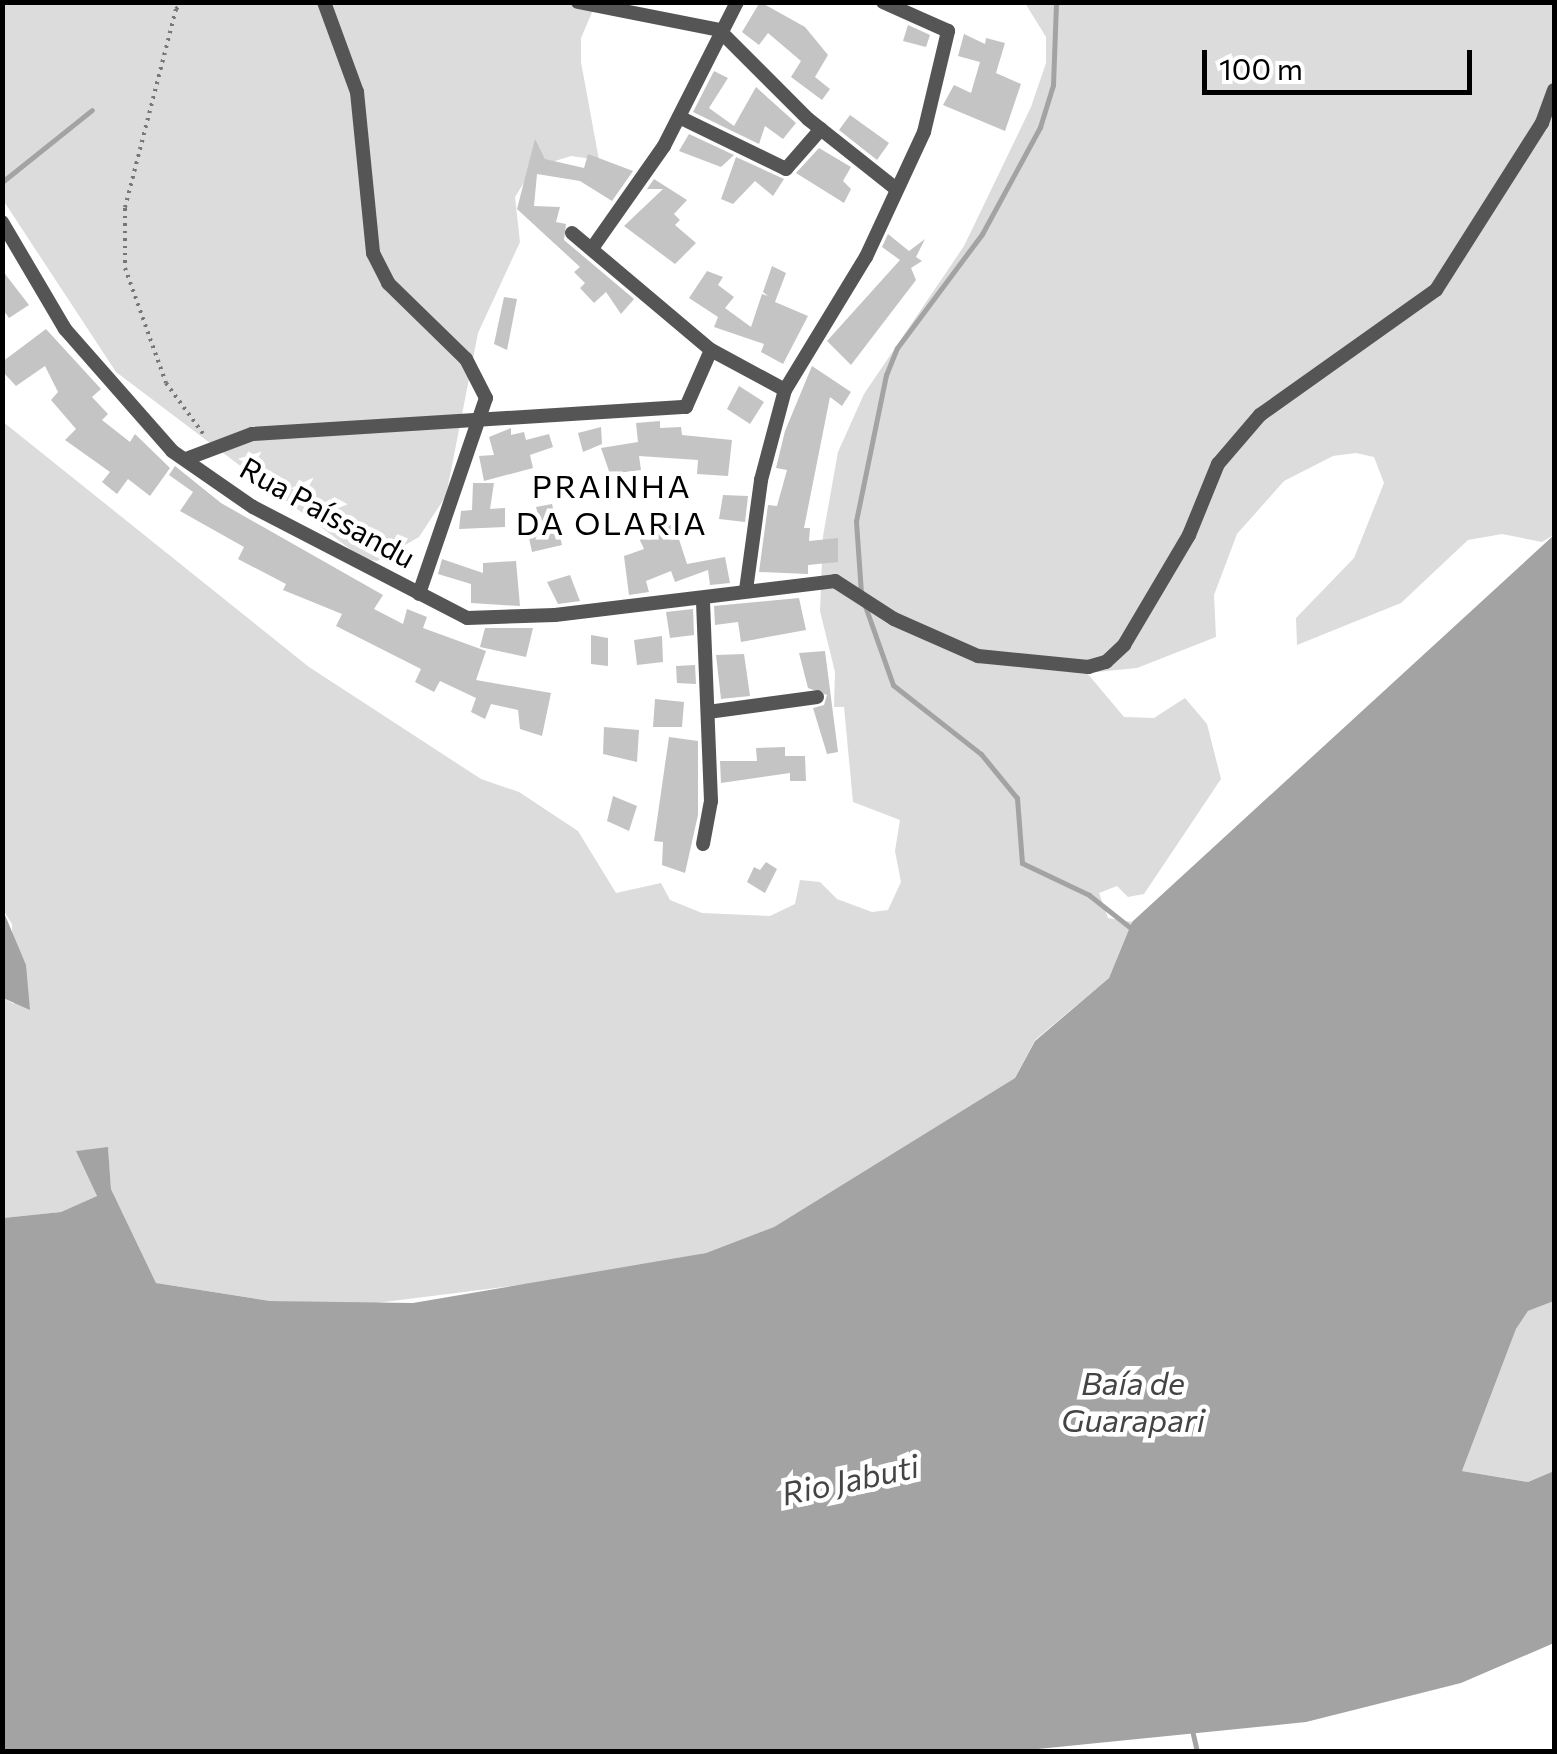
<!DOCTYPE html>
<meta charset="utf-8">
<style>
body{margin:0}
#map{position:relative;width:1557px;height:1754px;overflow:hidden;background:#fff;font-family:Commissioner,sans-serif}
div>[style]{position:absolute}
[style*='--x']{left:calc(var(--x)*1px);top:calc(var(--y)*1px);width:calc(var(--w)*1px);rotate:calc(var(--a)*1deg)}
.green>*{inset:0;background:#dcdcdc}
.water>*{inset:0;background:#a3a3a3}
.stream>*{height:5px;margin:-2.5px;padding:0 2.5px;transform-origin:2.5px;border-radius:2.5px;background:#a3a3a3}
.building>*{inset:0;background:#c4c4c4}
.path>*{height:4px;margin-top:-2px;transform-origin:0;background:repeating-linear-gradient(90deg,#777 0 2.5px,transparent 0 7.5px)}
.minor>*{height:14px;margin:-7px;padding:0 7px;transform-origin:7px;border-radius:7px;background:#555}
span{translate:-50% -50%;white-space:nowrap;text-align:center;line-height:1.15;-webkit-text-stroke:9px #fff;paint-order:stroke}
.street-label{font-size:30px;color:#000}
.neighbourhood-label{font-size:32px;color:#000;letter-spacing:2.5px}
.water-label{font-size:32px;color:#444;font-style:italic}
.frame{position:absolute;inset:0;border:5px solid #000;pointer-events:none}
.scale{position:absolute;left:1202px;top:50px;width:270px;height:45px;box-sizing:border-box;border:5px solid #000;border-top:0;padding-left:12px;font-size:30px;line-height:35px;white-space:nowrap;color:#000;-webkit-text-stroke:8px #fff;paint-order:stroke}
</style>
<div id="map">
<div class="green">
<i style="clip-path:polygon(2px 3px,596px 3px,581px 38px,581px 62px,599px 160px,571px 156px,533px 168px,515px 197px,520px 242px,478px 333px,446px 496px,419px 537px,377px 561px,362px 558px,116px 372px,3px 200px)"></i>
<i style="clip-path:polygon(1025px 3px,1554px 3px,1554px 535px,1542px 542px,1502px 534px,1468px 540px,1401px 603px,1297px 645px,1296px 618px,1354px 558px,1384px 483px,1374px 457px,1356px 453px,1333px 456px,1284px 481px,1237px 534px,1214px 595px,1216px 637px,1137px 668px,1087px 673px,1124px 717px,1154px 718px,1185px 698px,1207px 724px,1221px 779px,1144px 894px,1128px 897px,1117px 886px,1099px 893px,1108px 918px,1132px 922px,1109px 978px,1035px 1040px,1015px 1078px,774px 1227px,706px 1253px,576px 1278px,368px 1304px,270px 1301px,156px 1283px,111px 1189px,108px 1148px,77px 1151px,97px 1196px,61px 1212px,3px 1218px,3px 998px,14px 1004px,12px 924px,2px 908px,2px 421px,309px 667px,481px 779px,519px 792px,578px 831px,616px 893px,661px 883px,670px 900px,702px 913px,770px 916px,795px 904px,800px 880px,820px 882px,837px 899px,872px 912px,888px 910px,901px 882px,895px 851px,900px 820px,853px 802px,844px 707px,834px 707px,835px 672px,820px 611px,823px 536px,838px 452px,864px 394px,964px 246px,1031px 107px,1046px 63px,1046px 37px)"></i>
<i style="clip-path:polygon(1554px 1301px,1554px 1471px,1528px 1482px,1462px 1471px,1516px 1329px,1528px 1311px)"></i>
</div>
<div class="water">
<i style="clip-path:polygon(1554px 535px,1554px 1301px,1528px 1311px,1516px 1329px,1462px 1471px,1528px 1482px,1554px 1471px,1554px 1643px,1461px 1683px,1306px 1722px,1018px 1751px,3px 1751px,3px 1218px,61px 1212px,97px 1196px,76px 1151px,108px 1147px,111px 1189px,156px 1283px,270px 1301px,413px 1303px,706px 1253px,774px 1227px,1015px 1078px,1035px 1041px,1109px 978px,1132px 922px)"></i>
<i style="clip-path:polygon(2px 908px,26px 965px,30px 1010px,3px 998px)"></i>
</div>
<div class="stream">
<i style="--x:2;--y:182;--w:115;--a:-38.7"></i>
<i style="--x:861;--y:593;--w:72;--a:-94"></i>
<i style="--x:856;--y:521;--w:149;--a:-78.4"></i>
<i style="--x:886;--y:375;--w:29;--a:-68"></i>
<i style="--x:897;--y:348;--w:142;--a:-53.3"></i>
<i style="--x:982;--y:234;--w:122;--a:-61.5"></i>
<i style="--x:1040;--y:127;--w:44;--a:-72.8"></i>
<i style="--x:1053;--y:85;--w:83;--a:-87.9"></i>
<i style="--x:864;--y:603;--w:87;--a:70.5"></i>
<i style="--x:893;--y:685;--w:112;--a:38.1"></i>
<i style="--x:981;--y:754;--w:57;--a:50.7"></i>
<i style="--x:1017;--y:798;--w:65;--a:85.6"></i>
<i style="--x:1022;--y:863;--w:74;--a:25.5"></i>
<i style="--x:1089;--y:895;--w:55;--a:38.3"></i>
<i style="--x:1192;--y:1730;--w:23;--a:77"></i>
</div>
<div class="building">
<i style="clip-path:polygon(760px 2px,805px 27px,828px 55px,815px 77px,830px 89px,822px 100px,791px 77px,801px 61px,768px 33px,759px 45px,742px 32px)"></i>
<i style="clip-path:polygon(908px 25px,930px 35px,926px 47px,903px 41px)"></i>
<i style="clip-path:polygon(964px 34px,985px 44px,986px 38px,1005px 43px,996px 73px,1021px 84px,1005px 131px,943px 105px,954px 85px,971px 93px,980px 62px,958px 56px)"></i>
<i style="clip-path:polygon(714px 71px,728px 78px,709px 108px,734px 126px,756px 87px,796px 123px,783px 139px,765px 126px,759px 144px,693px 112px)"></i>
<i style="clip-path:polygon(850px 115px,889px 143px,877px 160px,839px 130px)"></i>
<i style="clip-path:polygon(689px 134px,734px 155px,721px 167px,679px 151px)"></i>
<i style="clip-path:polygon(535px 139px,545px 159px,584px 168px,588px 154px,633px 171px,612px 201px,580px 181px,537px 174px,534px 206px,560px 207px,556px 222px,566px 224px,564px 240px,634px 299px,621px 314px,606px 292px,594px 303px,580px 288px,585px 283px,574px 272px,580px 267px,517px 209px)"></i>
<i style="clip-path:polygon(819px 148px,851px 167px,843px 181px,851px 189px,844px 203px,796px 173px)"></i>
<i style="clip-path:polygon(736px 157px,784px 179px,773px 196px,755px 181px,733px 204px,721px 199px)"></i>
<i style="clip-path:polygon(654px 179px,687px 200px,674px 214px,680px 220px,675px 225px,696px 243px,675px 264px,624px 226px,663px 189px,647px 189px)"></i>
<i style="clip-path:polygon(888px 234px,909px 251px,925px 239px,916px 257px,922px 261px,911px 268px,916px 280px,851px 365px,827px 341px,900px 260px,882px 247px)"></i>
<i style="clip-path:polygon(772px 266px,786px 273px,775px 302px,808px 316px,783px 364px,761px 352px,764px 344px,714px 327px,718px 317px,689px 298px,707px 271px,723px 277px,718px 285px,734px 297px,725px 308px,751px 327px,762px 294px,768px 296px,763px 292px)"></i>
<i style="clip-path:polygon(2px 270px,29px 305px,9px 318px,2px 308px)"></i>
<i style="clip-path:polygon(504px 297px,517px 299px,507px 350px,494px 344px)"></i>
<i style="clip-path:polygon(46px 329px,101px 389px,92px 397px,108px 414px,102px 420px,130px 442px,135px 434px,170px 468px,150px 496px,128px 479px,117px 494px,102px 482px,110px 472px,65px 440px,76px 429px,51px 400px,58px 392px,45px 366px,16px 386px,2px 371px,2px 362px)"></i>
<i style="clip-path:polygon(812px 366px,851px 392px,842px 406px,830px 397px,804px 528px,810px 528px,809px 541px,838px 538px,838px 562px,808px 565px,808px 574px,759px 572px,768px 505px,777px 506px,787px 470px,776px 468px,785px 431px)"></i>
<i style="clip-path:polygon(739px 386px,764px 402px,750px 424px,727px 409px)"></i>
<i style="clip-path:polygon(660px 421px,660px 428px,681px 427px,682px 435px,732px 440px,728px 476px,697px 474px,698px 460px,639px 456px,641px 470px,610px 474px,601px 448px,638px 442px,636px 423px)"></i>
<i style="clip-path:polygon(601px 427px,602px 444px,583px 452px,578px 433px)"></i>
<i style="clip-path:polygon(511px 428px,511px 435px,524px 432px,526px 440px,549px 434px,553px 447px,530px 455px,533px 468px,484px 481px,479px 456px,494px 455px,489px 437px)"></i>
<i style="clip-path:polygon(175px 466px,221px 503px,383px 595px,374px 609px,403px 624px,407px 609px,427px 617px,423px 628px,486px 651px,476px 680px,551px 693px,542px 736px,520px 729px,518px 710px,491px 704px,485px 719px,471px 712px,476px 698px,440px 681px,434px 692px,415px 682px,421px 669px,336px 626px,342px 614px,283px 590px,286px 584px,238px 559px,244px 547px,180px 511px,193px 492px,169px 475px)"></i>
<i style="clip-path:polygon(473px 483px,494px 483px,490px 509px,505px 508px,505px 527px,459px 529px,461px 511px,472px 510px)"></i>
<i style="clip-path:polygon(723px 495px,748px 496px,745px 522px,719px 519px)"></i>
<i style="clip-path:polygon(552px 504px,562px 545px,532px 552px,527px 529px,541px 526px,536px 507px)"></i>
<i style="clip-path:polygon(674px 524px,687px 564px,725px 557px,730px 583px,710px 585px,708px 570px,675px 582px,671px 571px,646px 581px,649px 592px,629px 595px,624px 556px,644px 549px,638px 536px)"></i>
<i style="clip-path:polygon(442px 559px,483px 573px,483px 563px,516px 561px,520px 606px,471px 603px,471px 584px,438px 574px)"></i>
<i style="clip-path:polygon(570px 575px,580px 601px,558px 604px,547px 582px)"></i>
<i style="clip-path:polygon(799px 598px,806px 630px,741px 642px,738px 622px,715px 625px,714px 606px)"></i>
<i style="clip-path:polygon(693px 609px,694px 635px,670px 638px,666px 612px)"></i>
<i style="clip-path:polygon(485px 628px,533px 628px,526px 657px,480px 647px)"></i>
<i style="clip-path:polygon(591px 635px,608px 638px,608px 666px,591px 664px)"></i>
<i style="clip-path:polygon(662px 636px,663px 662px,637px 665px,634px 640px)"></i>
<i style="clip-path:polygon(825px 651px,838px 752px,827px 754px,813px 708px,824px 705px,827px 695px,808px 688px,799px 653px)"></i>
<i style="clip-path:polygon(744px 654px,750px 696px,721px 699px,716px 655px)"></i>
<i style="clip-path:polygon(695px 665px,696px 684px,677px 683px,676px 666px)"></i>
<i style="clip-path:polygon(655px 699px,684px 702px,682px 727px,653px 727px)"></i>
<i style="clip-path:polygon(604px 727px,639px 730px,637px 762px,603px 754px)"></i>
<i style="clip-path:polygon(669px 737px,698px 741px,698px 815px,685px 873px,662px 865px,663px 842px,654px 841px)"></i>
<i style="clip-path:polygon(785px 747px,785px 756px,805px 756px,806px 781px,790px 781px,790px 773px,721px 783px,720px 761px,757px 761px,756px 748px)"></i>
<i style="clip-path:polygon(613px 796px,637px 806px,629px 831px,607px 821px)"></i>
<i style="clip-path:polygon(766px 862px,777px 869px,765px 893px,747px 882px,754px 867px,760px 870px)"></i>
</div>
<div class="path">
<i style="--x:183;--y:2;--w:10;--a:135"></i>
<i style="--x:176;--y:9;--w:205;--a:104.4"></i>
<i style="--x:125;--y:208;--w:60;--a:90"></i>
<i style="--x:125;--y:268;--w:122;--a:70.4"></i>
<i style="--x:166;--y:383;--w:64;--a:53.8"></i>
</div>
<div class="minor">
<i style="--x:324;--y:2;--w:96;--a:69.9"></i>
<i style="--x:357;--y:92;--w:162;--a:84.3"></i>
<i style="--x:373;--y:253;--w:34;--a:63"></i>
<i style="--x:388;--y:283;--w:109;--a:44.3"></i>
<i style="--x:466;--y:359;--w:44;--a:62.9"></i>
<i style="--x:486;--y:398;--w:207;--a:108.9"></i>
<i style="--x:578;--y:2;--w:144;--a:11.2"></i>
<i style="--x:719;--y:30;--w:126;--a:45"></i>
<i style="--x:808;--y:119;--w:111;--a:38.4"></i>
<i style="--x:679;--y:117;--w:119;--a:25.9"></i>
<i style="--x:786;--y:169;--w:53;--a:-48.8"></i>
<i style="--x:2;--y:222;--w:124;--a:59.5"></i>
<i style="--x:65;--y:329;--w:162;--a:48.7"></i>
<i style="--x:172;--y:451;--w:98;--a:34.7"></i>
<i style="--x:253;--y:507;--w:241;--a:27.4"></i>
<i style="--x:467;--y:618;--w:88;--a:-2"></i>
<i style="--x:555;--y:615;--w:282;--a:-6.9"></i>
<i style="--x:835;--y:581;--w:70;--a:32.8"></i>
<i style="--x:894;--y:619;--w:92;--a:23.8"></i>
<i style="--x:978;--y:656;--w:111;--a:5.7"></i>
<i style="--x:1088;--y:667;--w:19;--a:-16"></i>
<i style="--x:1106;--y:662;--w:25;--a:-43"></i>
<i style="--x:1124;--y:645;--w:128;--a:-59.4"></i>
<i style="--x:1189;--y:535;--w:77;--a:-67.8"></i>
<i style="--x:1218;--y:464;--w:65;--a:-49.4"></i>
<i style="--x:1260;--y:415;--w:216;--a:-35.4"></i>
<i style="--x:1436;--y:290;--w:198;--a:-57.6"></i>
<i style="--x:1542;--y:123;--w:35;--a:-70"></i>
<i style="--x:572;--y:233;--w:182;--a:40.1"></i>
<i style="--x:711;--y:350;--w:84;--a:28.4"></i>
<i style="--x:593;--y:247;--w:123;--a:-54.9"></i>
<i style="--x:664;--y:146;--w:161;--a:-63.1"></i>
<i style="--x:186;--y:459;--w:71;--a:-20.7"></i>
<i style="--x:252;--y:434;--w:435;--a:-3.6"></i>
<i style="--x:686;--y:407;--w:62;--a:-66.3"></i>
<i style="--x:746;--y:590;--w:111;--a:-82.2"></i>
<i style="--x:761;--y:480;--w:93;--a:-75.1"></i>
<i style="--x:785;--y:390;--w:156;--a:-58.7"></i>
<i style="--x:866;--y:257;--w:138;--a:-65.1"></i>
<i style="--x:924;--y:132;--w:104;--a:-76.6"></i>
<i style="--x:948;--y:31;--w:71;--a:-156"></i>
<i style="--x:708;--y:712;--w:110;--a:-7.8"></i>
<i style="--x:703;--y:844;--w:44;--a:-79.5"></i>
<i style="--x:711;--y:801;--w:202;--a:-92.3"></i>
</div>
<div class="street-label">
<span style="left:328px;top:512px;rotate:29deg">Rua Paíssandu</span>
</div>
<div class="neighbourhood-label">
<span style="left:612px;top:504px">PRAINHA<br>DA OLARIA</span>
</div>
<div class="water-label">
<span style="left:1133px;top:1401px">Baía de<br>Guarapari</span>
<span style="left:850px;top:1479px;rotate:-12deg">Rio Jabuti</span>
</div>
<div class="frame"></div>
<div class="scale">100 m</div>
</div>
